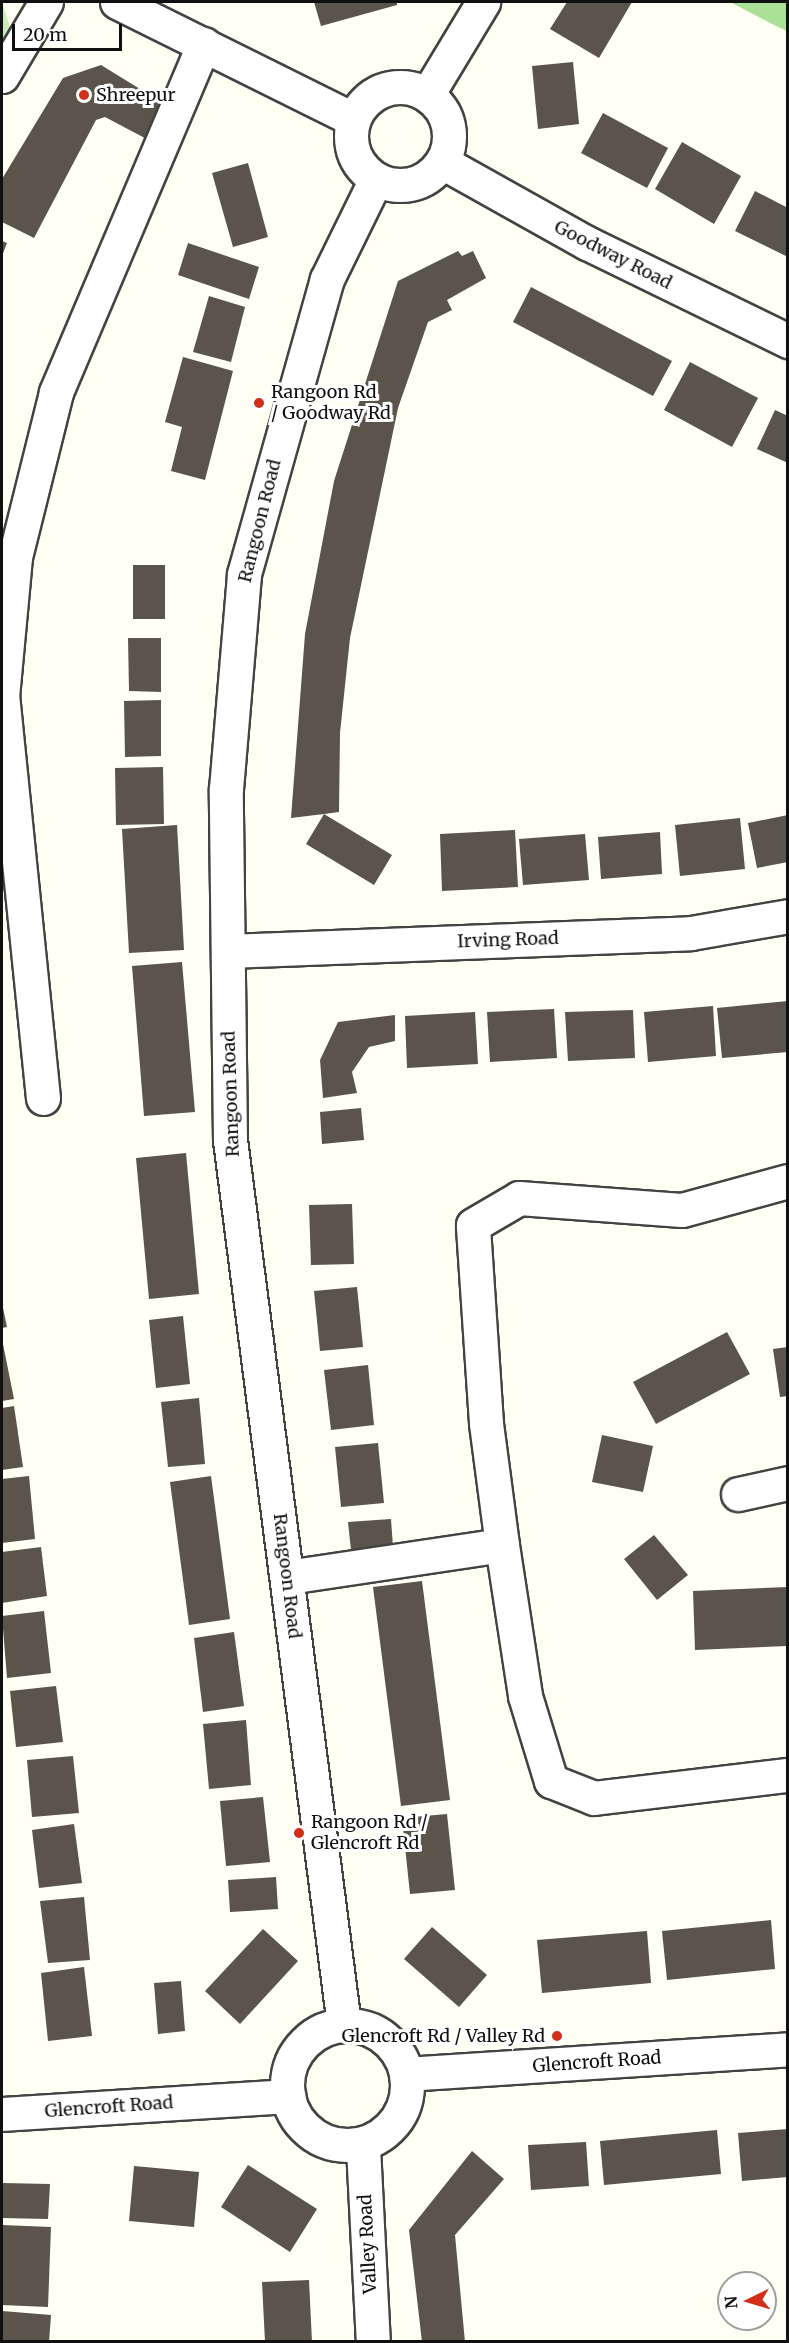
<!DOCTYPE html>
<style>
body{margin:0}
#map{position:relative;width:789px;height:2343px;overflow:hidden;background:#fffff4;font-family:Merriweather,serif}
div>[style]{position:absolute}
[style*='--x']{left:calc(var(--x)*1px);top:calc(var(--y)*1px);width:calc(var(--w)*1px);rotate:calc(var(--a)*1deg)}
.green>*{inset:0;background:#cbeeb8}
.forest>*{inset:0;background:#abe196}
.building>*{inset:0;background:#5a544b}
.roads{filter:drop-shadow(2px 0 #434343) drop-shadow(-2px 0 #434343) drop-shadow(0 2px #434343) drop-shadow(0 -2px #434343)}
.minor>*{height:33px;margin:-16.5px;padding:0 16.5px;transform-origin:16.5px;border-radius:16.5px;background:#fff}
.minor>.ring{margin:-16.5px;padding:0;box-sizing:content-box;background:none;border:33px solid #fff;border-radius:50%}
.dots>*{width:16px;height:16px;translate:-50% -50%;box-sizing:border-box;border:3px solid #fff;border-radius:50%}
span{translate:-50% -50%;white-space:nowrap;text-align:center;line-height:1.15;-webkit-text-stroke:6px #fff;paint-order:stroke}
.poi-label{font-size:18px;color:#101010}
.left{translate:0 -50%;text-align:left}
.right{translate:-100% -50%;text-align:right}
.street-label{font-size:18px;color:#101010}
.frame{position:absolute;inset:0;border:3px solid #101010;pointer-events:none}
.north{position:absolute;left:717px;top:2271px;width:60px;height:60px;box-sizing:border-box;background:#fff;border:2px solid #9f9f9f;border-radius:50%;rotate:265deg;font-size:16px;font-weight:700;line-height:24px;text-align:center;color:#101010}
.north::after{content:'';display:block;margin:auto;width:21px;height:27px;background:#d02f19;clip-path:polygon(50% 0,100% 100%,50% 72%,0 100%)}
.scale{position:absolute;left:12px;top:24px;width:110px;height:27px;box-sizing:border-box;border:3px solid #101010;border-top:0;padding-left:8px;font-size:18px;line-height:21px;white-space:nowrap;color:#101010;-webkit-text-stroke:4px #fff;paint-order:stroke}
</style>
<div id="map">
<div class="green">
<i style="clip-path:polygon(2px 2px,10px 27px,2px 42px)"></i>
</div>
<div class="forest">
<i style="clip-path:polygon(730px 2px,787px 2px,787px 31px,770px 23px)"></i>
</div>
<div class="building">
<i style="clip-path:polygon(314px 2px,397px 2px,397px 5px,321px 26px)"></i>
<i style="clip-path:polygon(567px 2px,632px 2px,599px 58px,550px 29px)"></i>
<i style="clip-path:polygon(573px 62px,579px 124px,538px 129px,532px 66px)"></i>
<i style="clip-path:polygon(101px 65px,174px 110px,158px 145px,105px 117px,96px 120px,34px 238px,2px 222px,2px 179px,63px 78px)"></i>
<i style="clip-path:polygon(603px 113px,668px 148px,647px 188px,581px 153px)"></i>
<i style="clip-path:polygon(682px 142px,741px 176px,714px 224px,655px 189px)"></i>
<i style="clip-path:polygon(248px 163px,268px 237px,233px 247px,212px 173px)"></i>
<i style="clip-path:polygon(755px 191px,788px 208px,788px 257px,735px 231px)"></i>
<i style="clip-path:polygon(2px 241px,7px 243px,2px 256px)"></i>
<i style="clip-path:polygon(188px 243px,259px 267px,249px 299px,178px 275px)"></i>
<i style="clip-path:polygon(458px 251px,462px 256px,473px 251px,486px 278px,447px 300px,452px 310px,428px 322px,398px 408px,350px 638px,340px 733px,339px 812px,324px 814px,392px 855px,374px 885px,306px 844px,324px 814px,291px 818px,305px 634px,334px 481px,398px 281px)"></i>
<i style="clip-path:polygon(531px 287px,672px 361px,653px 396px,513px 322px)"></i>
<i style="clip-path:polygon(209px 296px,245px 307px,231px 362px,193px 352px)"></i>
<i style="clip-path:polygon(183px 357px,233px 371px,205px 480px,171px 471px,182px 427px,165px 422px)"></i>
<i style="clip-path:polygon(690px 362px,758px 398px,732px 447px,664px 410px)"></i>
<i style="clip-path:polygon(775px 410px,788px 416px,788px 463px,757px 449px)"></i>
<i style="clip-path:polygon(133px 565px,165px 565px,165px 619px,133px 619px)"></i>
<i style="clip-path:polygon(128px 638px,161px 638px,161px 692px,129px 691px)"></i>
<i style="clip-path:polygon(161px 700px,161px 756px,125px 757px,124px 701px)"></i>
<i style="clip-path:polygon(163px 767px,164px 824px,116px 825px,115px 768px)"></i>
<i style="clip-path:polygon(788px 815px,788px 862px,757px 868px,748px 823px)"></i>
<i style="clip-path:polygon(740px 818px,745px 869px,680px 876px,675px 825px)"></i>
<i style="clip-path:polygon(177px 825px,184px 950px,129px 953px,122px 829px)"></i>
<i style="clip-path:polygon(515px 830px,518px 887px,442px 891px,440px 834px)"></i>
<i style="clip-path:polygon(660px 832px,662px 874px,601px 879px,598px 837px)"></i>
<i style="clip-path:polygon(585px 834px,589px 880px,523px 885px,519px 839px)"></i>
<i style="clip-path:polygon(182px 962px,195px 1112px,144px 1116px,132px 966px)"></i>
<i style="clip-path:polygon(788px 1001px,788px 1052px,722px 1058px,717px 1008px)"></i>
<i style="clip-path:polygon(713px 1006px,716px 1056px,648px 1062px,644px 1012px)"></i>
<i style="clip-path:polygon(554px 1009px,557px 1058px,490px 1062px,487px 1012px)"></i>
<i style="clip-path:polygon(633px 1010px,635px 1058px,568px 1061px,565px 1012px)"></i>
<i style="clip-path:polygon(475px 1012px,478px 1064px,407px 1068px,405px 1016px)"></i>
<i style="clip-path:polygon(395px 1015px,395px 1041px,369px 1047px,352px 1072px,357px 1093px,323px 1098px,320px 1060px,338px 1022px)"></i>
<i style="clip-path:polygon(361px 1108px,364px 1140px,322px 1144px,320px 1112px)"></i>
<i style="clip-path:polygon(186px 1153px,199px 1294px,149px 1299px,136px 1158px)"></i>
<i style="clip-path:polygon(352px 1204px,354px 1264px,311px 1265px,309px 1205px)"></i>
<i style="clip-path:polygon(357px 1287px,363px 1347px,320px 1351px,314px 1291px)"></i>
<i style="clip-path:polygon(2px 1303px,7px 1327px,2px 1328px)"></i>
<i style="clip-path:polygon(183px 1316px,190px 1384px,156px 1388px,149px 1320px)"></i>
<i style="clip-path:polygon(727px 1332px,750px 1374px,656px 1424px,633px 1382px)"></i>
<i style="clip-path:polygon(2px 1339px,14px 1399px,2px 1401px)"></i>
<i style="clip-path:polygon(788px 1347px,788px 1396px,780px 1397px,773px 1349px)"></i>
<i style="clip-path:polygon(368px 1365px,374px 1425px,331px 1430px,324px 1370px)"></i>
<i style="clip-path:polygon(199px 1398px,205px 1464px,168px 1467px,161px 1402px)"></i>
<i style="clip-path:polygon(14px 1406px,23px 1467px,2px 1470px,2px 1408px)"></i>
<i style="clip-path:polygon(602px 1435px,653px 1446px,643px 1492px,592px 1482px)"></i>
<i style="clip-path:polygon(378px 1443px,384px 1503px,341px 1507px,335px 1447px)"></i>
<i style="clip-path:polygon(29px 1476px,35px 1539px,2px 1543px,2px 1479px)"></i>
<i style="clip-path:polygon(211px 1476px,230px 1619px,189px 1625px,170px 1482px)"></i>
<i style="clip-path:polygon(391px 1519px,393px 1547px,351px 1550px,348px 1522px)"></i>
<i style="clip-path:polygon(654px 1535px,688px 1575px,657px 1600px,624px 1559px)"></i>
<i style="clip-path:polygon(41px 1547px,47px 1596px,2px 1603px,2px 1552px)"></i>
<i style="clip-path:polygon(422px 1581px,450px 1800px,401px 1806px,373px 1587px)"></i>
<i style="clip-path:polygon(788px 1587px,788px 1646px,695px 1650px,693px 1591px)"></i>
<i style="clip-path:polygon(44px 1611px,51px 1673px,7px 1678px,2px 1616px)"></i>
<i style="clip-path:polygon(234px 1632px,244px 1706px,203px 1712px,194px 1638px)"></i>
<i style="clip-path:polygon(56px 1686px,63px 1742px,16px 1747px,10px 1691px)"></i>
<i style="clip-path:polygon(246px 1720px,251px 1785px,209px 1789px,203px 1724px)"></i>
<i style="clip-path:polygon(73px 1756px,79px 1813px,32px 1817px,27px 1760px)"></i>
<i style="clip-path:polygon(263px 1797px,270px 1862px,226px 1866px,220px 1801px)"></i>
<i style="clip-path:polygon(447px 1814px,455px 1890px,410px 1894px,402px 1818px)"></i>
<i style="clip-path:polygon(74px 1824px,82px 1883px,39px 1888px,32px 1830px)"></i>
<i style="clip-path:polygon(276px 1877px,278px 1909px,230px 1912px,228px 1880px)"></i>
<i style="clip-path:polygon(84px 1897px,90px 1960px,48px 1963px,40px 1901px)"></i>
<i style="clip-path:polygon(771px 1920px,775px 1969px,667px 1980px,662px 1931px)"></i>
<i style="clip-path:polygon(432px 1927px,487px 1975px,459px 2007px,404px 1959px)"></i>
<i style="clip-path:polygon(263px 1929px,298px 1961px,240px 2024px,205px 1991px)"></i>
<i style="clip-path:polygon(647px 1931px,651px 1983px,542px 1993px,537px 1940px)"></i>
<i style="clip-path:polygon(84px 1967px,92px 2036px,48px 2041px,41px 1973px)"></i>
<i style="clip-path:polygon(181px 1981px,185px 2031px,158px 2034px,154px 1983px)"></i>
<i style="clip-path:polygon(788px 2129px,788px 2177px,742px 2181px,738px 2133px)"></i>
<i style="clip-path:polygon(717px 2130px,721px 2174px,604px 2185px,600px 2141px)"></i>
<i style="clip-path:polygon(586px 2142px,589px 2186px,531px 2190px,528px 2145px)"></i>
<i style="clip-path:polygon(472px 2151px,504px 2179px,455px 2235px,465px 2342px,422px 2342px,409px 2230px)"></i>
<i style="clip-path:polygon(248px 2165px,317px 2209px,290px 2252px,221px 2207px)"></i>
<i style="clip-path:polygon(134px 2166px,199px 2172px,194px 2227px,129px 2221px)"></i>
<i style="clip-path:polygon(2px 2183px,50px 2184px,48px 2219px,2px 2218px)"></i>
<i style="clip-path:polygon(2px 2225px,51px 2227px,48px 2307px,2px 2305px)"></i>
<i style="clip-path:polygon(309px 2280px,312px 2342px,265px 2342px,262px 2282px)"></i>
<i style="clip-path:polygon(2px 2311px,51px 2315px,49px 2342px,2px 2342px)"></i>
</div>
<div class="roads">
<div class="minor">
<i style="--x:117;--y:2;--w:263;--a:26.4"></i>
<i style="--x:2;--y:76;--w:86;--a:-59.3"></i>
<i class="ring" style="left:351px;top:87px;width:65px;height:65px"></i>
<i style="--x:427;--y:95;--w:109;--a:-58.9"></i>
<i style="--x:442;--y:162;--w:166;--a:29.2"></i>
<i style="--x:587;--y:243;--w:224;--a:26"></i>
<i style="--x:228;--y:951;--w:463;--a:-2.2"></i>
<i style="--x:691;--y:933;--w:98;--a:-9.9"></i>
<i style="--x:43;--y:1098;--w:403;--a:-95.8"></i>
<i style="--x:2;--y:697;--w:141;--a:-84.7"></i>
<i style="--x:15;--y:557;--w:170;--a:-76"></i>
<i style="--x:56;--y:392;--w:378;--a:-67"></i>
<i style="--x:738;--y:1494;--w:51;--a:-12.4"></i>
<i style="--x:502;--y:1545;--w:123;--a:-97.5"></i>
<i style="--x:486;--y:1423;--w:198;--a:-93.8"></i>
<i style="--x:473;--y:1225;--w:53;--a:-30.4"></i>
<i style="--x:519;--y:1198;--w:163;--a:4.2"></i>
<i style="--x:682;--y:1210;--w:110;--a:-15.3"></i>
<i style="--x:288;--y:1577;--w:216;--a:-8.5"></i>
<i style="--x:502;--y:1545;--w:153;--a:81.3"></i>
<i style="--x:525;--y:1696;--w:89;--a:73"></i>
<i style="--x:551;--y:1781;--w:46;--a:21.6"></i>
<i style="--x:594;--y:1798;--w:195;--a:-6.8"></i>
<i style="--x:344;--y:2025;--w:892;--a:-97.34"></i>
<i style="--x:230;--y:1140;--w:351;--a:-90.7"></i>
<i style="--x:226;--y:789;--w:216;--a:-85.2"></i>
<i style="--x:244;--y:574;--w:306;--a:-74.3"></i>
<i style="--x:327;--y:279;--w:111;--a:-63.9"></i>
<i class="ring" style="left:287px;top:2025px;width:87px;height:87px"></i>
<i style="--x:406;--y:2074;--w:383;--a:-3.7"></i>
<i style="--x:2;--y:2114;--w:287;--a:-3.6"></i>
<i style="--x:363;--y:2147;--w:195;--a:87.1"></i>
</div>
</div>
<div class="dots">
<i style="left:84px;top:95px;background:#d02f19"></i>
<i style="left:259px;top:403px;background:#d02f19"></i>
<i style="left:299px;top:1833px;background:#d02f19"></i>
<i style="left:557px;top:2036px;background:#d02f19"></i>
</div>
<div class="poi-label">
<span class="left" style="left:96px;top:95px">Shreepur</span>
<span class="left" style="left:271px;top:403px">Rangoon Rd<br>/ Goodway Rd</span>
<span class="left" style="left:311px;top:1833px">Rangoon Rd /<br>Glencroft Rd</span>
<span class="right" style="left:545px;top:2036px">Glencroft Rd / Valley Rd</span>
</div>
<div class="street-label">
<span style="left:613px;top:255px;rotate:27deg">Goodway Road</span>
<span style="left:260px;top:521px;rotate:-76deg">Rangoon Road</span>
<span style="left:508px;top:940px;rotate:-2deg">Irving Road</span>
<span style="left:231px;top:1094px;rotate:-92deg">Rangoon Road</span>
<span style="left:287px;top:1576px;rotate:83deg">Rangoon Road</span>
<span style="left:597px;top:2062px;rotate:-4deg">Glencroft Road</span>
<span style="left:109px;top:2107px;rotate:-4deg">Glencroft Road</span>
<span style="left:368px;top:2244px;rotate:-93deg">Valley Road</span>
</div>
<div class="frame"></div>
<div class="north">N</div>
<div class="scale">20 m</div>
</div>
